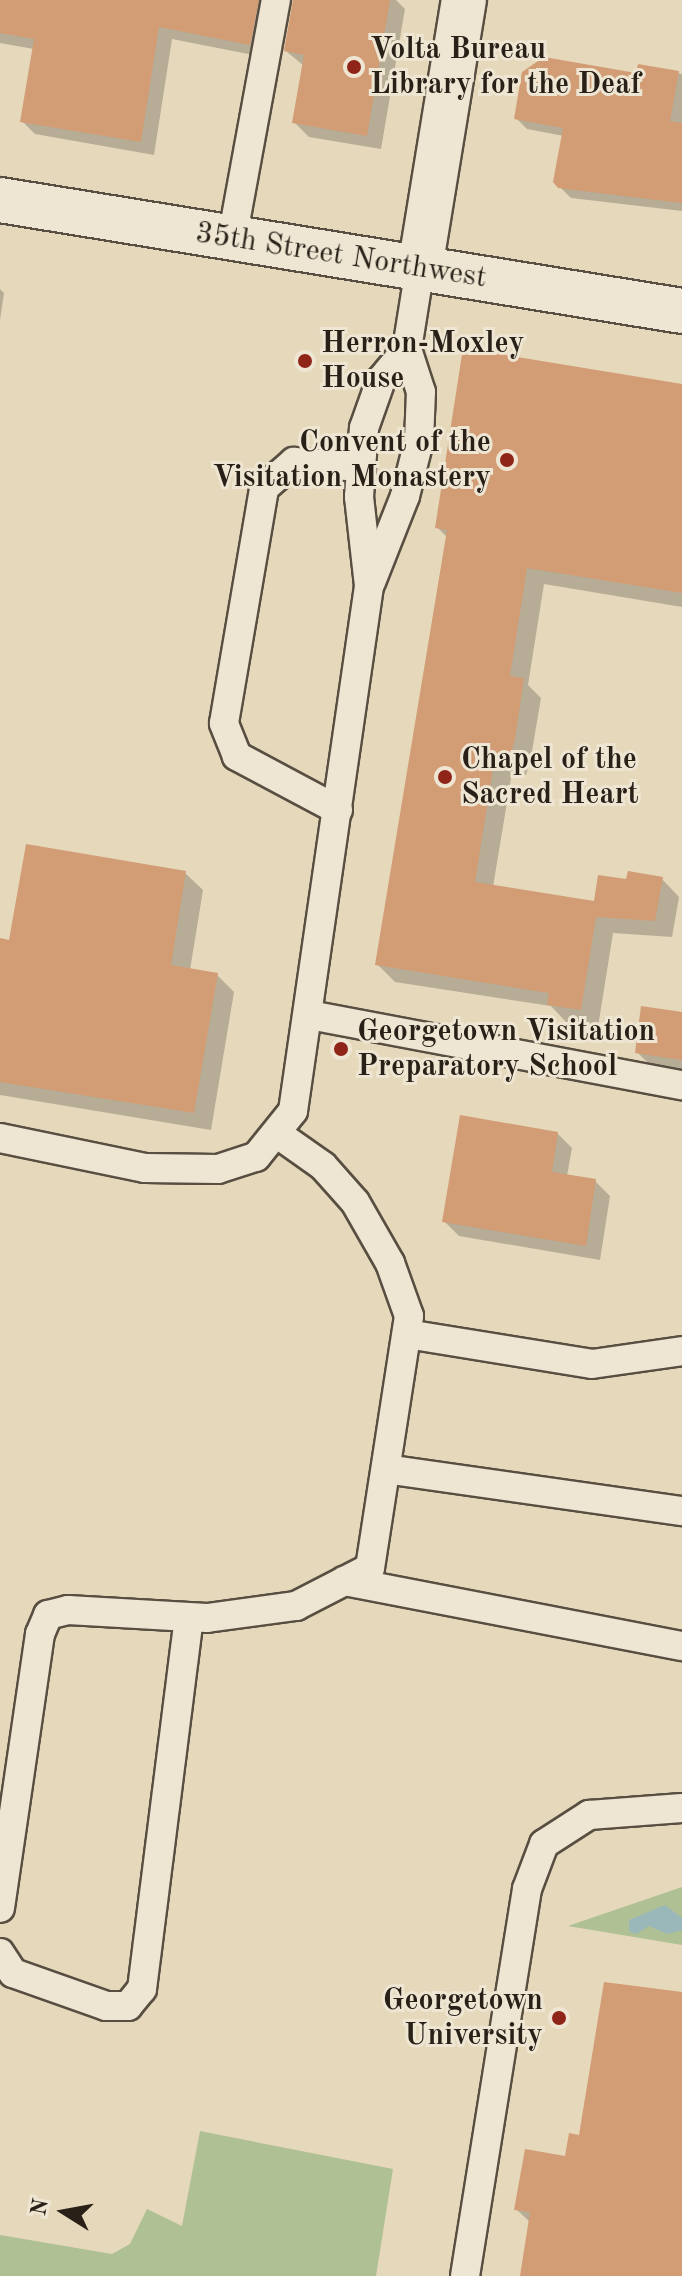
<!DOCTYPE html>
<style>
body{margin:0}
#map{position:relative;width:682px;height:2276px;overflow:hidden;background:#e5d8bb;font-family:"Old Standard TT",serif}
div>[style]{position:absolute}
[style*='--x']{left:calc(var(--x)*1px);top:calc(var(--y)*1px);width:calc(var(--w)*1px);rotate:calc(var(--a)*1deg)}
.green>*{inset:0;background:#afc094}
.water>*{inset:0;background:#9ab7ba}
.shadow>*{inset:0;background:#0003}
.building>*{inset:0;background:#d29c75}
.roads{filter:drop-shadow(2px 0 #584e41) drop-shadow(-2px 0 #584e41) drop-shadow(0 2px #584e41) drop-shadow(0 -2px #584e41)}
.service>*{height:28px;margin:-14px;padding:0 14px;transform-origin:14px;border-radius:14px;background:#eee6d3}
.minor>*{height:44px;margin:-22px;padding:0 22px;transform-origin:22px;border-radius:22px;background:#eee6d3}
.dots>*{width:22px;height:22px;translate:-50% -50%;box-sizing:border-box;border:4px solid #eee6d3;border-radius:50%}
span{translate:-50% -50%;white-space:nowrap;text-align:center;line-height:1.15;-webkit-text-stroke:6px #eee6d3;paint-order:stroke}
.poi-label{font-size:30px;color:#292018;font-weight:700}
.left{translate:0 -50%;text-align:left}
.right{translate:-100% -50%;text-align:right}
.street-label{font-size:30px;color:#292018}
.north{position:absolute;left:24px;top:2172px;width:80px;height:80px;-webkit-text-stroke:6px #eee6d3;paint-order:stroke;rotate:281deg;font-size:22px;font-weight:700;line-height:32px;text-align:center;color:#292018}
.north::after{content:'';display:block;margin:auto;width:28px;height:36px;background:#292018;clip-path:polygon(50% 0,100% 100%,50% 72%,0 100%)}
</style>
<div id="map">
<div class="green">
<i style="clip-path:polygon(682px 1887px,682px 1945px,568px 1926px)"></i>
<i style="clip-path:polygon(200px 2131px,393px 2169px,376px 2276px,0 2276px,0 2235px,112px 2254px,130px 2244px,147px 2209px,182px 2226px)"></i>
</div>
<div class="water">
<i style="clip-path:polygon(665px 1905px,682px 1918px,682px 1930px,667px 1934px,649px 1926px,636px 1934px,629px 1931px,629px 1920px)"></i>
</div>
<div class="shadow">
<i style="clip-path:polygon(0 0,281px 0,263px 57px,172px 39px,154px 155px,35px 134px,22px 121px,34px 49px,0 43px)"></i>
<i style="clip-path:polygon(294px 0,396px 0,405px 9px,381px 149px,309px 137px,294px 122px,304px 66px,286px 51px)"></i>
<i style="clip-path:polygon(639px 66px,682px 74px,682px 211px,571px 198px,560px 187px,564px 136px,527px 129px,516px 118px,638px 75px)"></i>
<i style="clip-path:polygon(0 289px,4px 293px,0 320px)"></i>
<i style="clip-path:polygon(465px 351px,682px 385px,682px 607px,544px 584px,528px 685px,541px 698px,531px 757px,526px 775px,512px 772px,493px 887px,595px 904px,628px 882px,662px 879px,679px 897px,672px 937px,613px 933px,598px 1027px,566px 1022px,551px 1006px,395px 982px,377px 964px,448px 538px,437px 527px)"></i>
<i style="clip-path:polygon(185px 873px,203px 890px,190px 970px,217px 975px,234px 992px,211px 1130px,0 1095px,0 940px,11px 942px)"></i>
<i style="clip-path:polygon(682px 1014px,682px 1069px,648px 1063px,637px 1052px)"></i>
<i style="clip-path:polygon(557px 1133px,572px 1148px,567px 1176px,595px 1181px,610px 1196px,600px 1260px,459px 1236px,444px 1221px)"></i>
<i style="clip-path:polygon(682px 1998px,682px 2276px,522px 2276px,531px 2223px,516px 2209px,566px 2158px)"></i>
</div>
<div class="building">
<i style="clip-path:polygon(0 0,259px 0,250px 45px,159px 27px,141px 142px,20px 122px,34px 39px,0 33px)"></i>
<i style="clip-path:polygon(293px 0,390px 0,367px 136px,292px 123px,304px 55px,284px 51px)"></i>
<i style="clip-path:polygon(544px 57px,636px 73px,638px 64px,679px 71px,670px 121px,682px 123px,682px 203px,558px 188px,553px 182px,563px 128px,514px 119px,522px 72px)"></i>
<i style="clip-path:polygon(463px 348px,682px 384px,682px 593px,527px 568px,510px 676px,524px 678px,515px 739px,509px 759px,495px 756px,475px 882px,594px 901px,598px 875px,626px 879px,628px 871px,663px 877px,655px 921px,596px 917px,581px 1010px,547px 1005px,549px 993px,375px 965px,447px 530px,435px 528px)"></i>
<i style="clip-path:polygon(26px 844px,186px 871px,171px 965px,218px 973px,194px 1113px,0 1082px,0 938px,9px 940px)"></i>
<i style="clip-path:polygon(641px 1006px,682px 1012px,682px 1060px,635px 1053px)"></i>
<i style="clip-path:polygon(460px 1115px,558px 1132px,552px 1172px,596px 1179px,586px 1246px,442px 1222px)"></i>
<i style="clip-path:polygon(604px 1982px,682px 1992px,682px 2276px,520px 2276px,530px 2212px,514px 2210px,525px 2149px,565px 2156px,569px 2133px,579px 2135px)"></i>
</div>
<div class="roads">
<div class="service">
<i style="--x:232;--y:239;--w:243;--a:-79.6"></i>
<i style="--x:371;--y:582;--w:92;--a:-68.4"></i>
<i style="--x:405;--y:496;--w:57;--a:-75.7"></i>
<i style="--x:419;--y:441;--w:49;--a:-87.7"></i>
<i style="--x:421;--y:392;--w:45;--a:-108"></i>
<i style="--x:407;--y:349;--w:82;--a:-80.9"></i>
<i style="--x:338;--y:810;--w:115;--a:-151.9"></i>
<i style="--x:237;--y:756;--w:35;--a:-112"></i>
<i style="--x:224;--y:723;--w:238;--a:-80.3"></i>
<i style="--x:264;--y:488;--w:40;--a:-41"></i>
<i style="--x:294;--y:462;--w:66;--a:4.3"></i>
<i style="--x:310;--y:1015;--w:379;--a:10.7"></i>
<i style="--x:0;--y:1138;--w:148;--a:11.7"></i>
<i style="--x:145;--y:1168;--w:73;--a:0.8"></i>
<i style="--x:218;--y:1169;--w:40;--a:-18"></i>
<i style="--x:256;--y:1157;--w:59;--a:-51.2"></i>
<i style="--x:293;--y:1111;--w:530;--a:-81.76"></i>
<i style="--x:369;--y:586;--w:90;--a:-96.4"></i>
<i style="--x:359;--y:497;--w:69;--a:-85.9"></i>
<i style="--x:364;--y:428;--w:51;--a:-70.5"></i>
<i style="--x:381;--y:380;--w:40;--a:-50"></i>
<i style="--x:407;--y:1334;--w:187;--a:9.2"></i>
<i style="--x:592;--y:1364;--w:91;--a:-8.2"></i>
<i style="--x:386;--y:1469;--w:299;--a:8.1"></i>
<i style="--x:344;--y:1581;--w:344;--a:10.9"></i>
<i style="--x:0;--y:1908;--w:277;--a:-81.7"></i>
<i style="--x:40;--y:1634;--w:21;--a:-67"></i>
<i style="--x:48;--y:1615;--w:21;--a:-14"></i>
<i style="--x:68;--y:1610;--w:139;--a:3.3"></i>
<i style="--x:207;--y:1618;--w:90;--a:-7.7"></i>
<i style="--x:296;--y:1606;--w:83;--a:-27.2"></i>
<i style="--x:370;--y:1568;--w:255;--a:-81.2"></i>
<i style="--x:409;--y:1316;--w:56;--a:-109.7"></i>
<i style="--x:390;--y:1263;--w:70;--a:-119.8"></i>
<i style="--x:355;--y:1202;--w:48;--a:-131.6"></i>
<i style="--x:323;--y:1166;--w:54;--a:-144.8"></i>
<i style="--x:0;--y:1953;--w:24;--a:57"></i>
<i style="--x:13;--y:1973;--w:99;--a:19.5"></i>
<i style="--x:106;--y:2006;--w:22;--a:0"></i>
<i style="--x:128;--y:2006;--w:22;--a:-51"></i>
<i style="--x:142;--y:1989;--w:374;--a:-82.8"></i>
<i style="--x:465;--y:2276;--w:392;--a:-80.9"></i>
<i style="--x:527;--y:1889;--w:48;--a:-69.3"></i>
<i style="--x:544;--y:1844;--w:54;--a:-32.8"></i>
<i style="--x:589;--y:1815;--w:93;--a:-4.3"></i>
</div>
<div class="minor">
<i style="--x:0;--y:200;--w:691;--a:9.24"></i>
<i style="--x:420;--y:268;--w:272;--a:-80.7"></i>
</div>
</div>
<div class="dots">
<i style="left:354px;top:67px;background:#8f2418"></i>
<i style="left:305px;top:361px;background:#8f2418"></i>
<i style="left:507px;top:460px;background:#8f2418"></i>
<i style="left:445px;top:777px;background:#8f2418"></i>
<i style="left:341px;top:1049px;background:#8f2418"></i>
<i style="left:559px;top:2018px;background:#8f2418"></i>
</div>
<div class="poi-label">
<span class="left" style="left:370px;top:67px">Volta Bureau<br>Library for the Deaf</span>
<span class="left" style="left:321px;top:361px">Herron-Moxley<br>House</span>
<span class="right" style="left:491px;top:460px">Convent of the<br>Visitation Monastery</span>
<span class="left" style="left:461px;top:777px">Chapel of the<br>Sacred Heart</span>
<span class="left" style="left:357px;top:1049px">Georgetown Visitation<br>Preparatory School</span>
<span class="right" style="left:543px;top:2018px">Georgetown<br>University</span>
</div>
<div class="street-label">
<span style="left:341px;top:256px;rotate:9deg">35th Street Northwest</span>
</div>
<div class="north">N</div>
</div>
